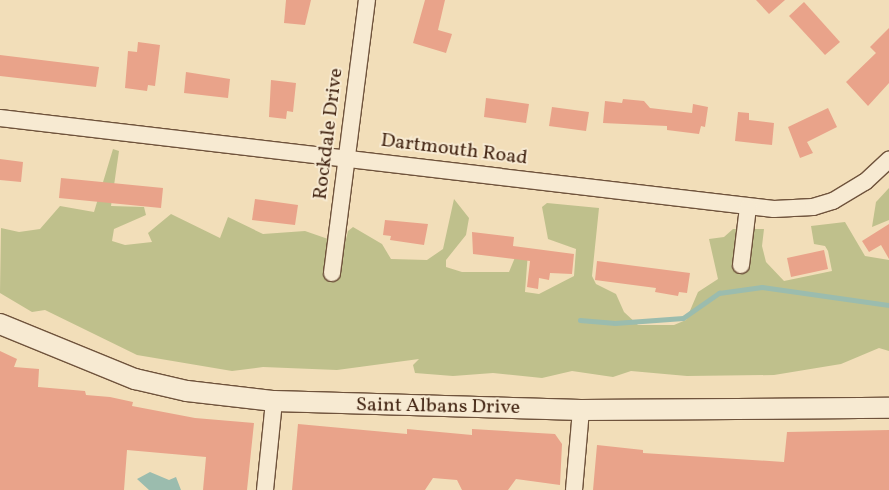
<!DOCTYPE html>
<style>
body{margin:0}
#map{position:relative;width:889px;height:490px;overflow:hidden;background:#f2deb9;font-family:Vollkorn,serif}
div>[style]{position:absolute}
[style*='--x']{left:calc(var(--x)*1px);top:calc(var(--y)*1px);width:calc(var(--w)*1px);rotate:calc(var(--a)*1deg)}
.green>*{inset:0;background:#bfc08c}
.water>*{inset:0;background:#9bbcae}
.stream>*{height:4.5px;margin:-2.25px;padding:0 2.25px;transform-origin:2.25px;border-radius:2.25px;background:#9bbcae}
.building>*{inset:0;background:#e9a38a}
.roads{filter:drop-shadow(1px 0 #6f533c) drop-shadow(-1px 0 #6f533c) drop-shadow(0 1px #6f533c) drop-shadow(0 -1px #6f533c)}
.minor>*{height:16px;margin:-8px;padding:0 8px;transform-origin:8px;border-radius:8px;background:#f7ead2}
.tertiary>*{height:20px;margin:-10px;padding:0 10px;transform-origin:10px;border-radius:10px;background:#f7ead2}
span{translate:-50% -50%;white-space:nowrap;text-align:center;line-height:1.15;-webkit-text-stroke:4px #f7ead2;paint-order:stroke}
.street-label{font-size:20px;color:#432513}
</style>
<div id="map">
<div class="green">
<i style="clip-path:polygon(113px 149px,119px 151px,111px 206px,144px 207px,146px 215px,114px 229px,112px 241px,125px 245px,152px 242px,148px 233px,171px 214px,220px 238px,228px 217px,263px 234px,305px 231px,331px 240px,337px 276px,348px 231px,353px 227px,382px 244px,391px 259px,427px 260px,443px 249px,454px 199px,469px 218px,466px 235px,446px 260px,446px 267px,462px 272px,509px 272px,516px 255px,528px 252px,525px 292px,539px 294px,574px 276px,576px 249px,548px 239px,542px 207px,547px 203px,599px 208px,592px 276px,596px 284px,616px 294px,624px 312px,638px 325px,674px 325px,686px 320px,698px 292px,718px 279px,709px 239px,724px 237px,733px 229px,764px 229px,762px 246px,766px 262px,784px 281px,832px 271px,828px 251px,825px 246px,814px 244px,811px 226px,845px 222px,865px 256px,889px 260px,889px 351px,879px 348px,841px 364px,774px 375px,687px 376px,631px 371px,613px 377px,572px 371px,542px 378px,493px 373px,453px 376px,415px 373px,413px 365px,419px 359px,337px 370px,263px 367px,232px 371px,137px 355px,45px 310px,32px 312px,0 293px,1px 228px,19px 232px,40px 229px,60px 206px,94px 212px)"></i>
<i style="clip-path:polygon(889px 188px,889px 220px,872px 227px,876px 202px)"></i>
</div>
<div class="water">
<i style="clip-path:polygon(150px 472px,169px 480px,176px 477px,181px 490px,149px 490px,137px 479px)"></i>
</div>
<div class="stream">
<i style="--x:580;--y:320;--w:35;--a:5"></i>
<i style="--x:615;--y:323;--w:68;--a:-4.2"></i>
<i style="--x:683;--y:318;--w:44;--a:-34.8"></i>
<i style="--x:719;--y:293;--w:43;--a:-7.9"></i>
<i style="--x:762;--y:287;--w:128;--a:8.1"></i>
</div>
<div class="building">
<i style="clip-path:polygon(286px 0,311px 0,305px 25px,284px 23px)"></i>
<i style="clip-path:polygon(425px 0,445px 0,438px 30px,452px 34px,446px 53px,413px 43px)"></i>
<i style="clip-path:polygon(756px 0,785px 0,769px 14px)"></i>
<i style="clip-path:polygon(804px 2px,840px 42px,825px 55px,789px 16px)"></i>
<i style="clip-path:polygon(889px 28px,889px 83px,868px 106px,846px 82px,876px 53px,870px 47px)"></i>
<i style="clip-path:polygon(138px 42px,160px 45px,155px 86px,148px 85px,147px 91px,125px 88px,128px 51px,137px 52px)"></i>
<i style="clip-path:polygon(0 55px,99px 67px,96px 87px,0 76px)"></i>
<i style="clip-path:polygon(186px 72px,230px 79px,228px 98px,184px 93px)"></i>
<i style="clip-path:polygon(271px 80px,296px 83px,293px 112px,287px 111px,286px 119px,269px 117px)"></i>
<i style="clip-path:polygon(486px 98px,529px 104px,526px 123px,484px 117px)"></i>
<i style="clip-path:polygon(623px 99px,644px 101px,650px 108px,692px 113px,693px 104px,708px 107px,705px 127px,701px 126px,699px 134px,667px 130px,667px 126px,603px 123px,605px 101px,622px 103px)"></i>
<i style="clip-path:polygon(552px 107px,589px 112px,586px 131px,549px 126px)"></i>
<i style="clip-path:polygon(828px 108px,837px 127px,807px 142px,813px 153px,800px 158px,788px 127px)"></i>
<i style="clip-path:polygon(738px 112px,749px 113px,749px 120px,774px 123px,772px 145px,735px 141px)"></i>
<i style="clip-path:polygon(0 159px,23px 162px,21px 182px,0 180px)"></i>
<i style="clip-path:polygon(61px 178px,163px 188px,161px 208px,59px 198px)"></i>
<i style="clip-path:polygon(255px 199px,298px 205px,295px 225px,252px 220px)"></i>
<i style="clip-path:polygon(385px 220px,428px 224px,424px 245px,390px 240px,391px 236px,383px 235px)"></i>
<i style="clip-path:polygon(889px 224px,889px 259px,881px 245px,869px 252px,862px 241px)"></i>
<i style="clip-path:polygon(472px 232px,514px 237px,513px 246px,574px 254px,572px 274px,550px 273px,549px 280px,539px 278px,538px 289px,527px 287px,530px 261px,473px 254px)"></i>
<i style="clip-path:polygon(824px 250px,828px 269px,791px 277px,787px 258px)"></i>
<i style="clip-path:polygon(597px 261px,690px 273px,687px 293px,679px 292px,678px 296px,655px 292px,656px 288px,595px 280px)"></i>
<i style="clip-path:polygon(0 351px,17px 359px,14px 367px,39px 369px,38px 387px,85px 391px,86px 395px,110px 397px,133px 402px,132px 406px,195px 418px,254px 423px,247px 490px,203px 490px,206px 457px,127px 450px,124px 490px,0 490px)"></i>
<i style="clip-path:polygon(298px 424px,407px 434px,407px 429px,472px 435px,472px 429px,555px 434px,562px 444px,560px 485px,516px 479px,508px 490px,462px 490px,457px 480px,433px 478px,425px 490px,292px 490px)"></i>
<i style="clip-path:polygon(889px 430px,889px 490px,593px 490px,597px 445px,643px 450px,643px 453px,784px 462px,787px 432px)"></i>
</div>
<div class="roads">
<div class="minor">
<i style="--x:0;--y:118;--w:779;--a:6.71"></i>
<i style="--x:774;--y:209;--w:39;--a:-3"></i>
<i style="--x:813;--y:207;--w:21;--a:-17"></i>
<i style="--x:833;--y:201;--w:37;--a:-31"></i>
<i style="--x:865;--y:182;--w:33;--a:-43"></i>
<i style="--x:741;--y:265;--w:58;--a:-83.1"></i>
<i style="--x:332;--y:273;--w:275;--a:-82.7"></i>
<i style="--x:265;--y:490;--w:89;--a:-84.2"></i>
<i style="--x:574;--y:490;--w:80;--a:-85"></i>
</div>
<div class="tertiary">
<i style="--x:0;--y:324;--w:146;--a:22.2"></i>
<i style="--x:135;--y:379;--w:53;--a:13"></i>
<i style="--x:187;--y:391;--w:88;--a:6.6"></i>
<i style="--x:274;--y:401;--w:307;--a:1.7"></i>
<i style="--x:581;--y:410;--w:308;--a:-0.4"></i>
</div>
</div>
<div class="street-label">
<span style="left:329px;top:134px;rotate:-83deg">Rockdale Drive</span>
<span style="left:454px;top:150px;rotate:7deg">Dartmouth Road</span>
<span style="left:438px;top:407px;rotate:1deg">Saint Albans Drive</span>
</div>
</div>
